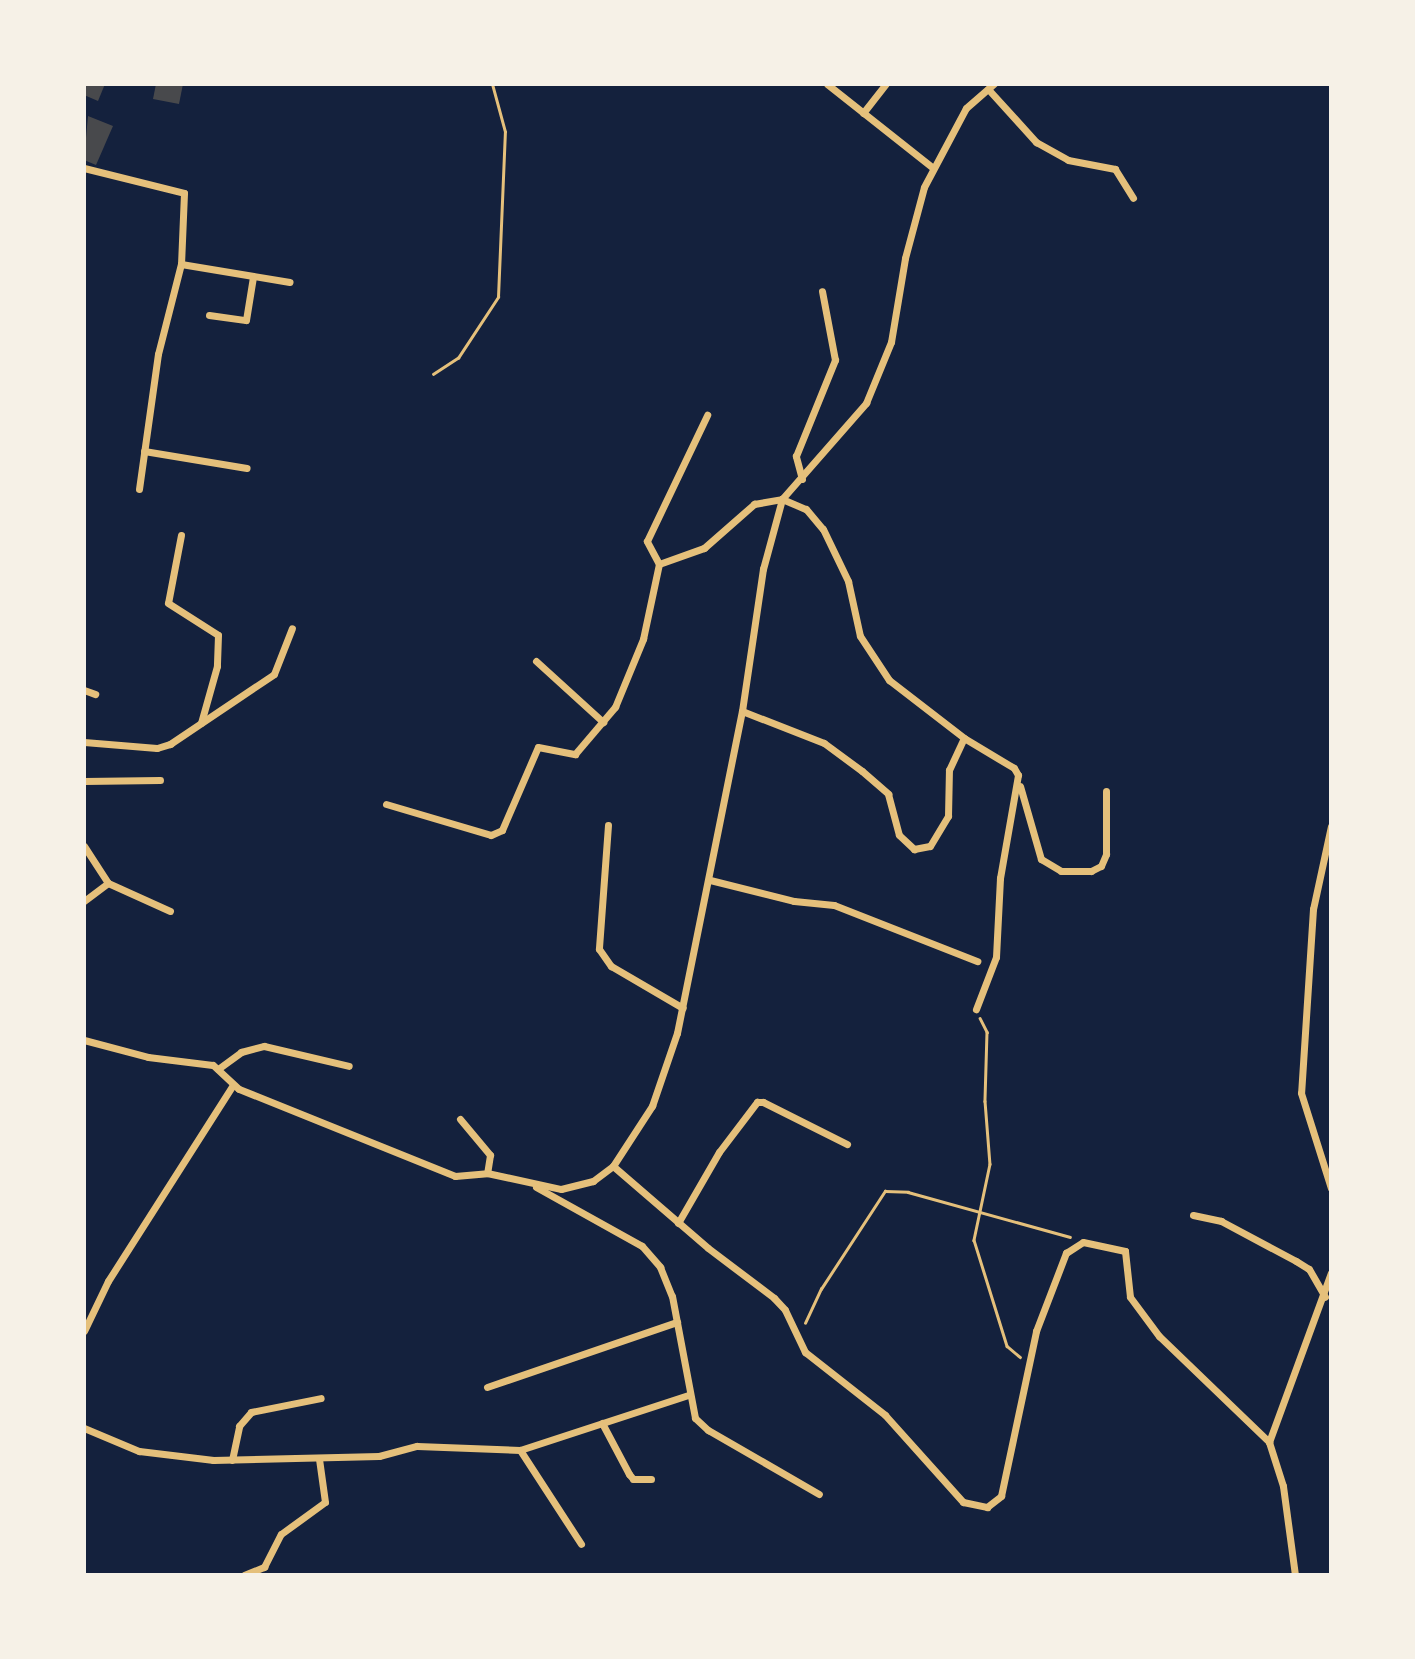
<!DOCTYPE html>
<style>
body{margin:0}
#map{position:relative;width:1415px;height:1659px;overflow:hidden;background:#14213d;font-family:"IBM Plex Sans",sans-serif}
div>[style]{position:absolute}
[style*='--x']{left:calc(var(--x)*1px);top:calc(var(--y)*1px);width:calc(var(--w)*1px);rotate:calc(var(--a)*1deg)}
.building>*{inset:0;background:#48494c}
.path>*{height:2.5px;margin:-1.25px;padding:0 1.25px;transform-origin:1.25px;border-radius:1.25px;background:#e5c07b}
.minor>*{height:7px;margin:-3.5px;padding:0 3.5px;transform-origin:3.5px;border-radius:3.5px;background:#e5c07b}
span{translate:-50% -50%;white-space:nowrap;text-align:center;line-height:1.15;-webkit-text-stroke:6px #f6f1e7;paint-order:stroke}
.frame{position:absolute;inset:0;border:86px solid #f6f1e7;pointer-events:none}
</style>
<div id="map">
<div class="building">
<i style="clip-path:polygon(84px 84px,105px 84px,98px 101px,84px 95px)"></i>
<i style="clip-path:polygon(156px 84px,183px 84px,179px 104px,153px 99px)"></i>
<i style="clip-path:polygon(88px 116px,113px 126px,96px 165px,84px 160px)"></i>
</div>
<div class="path">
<i style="--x:433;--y:374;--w:30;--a:-33"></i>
<i style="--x:458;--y:358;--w:73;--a:-56.7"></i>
<i style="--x:498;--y:297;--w:165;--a:-87.6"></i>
<i style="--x:505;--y:132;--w:50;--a:-105.2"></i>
<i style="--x:980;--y:1018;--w:16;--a:63"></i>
<i style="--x:987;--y:1032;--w:69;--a:91.7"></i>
<i style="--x:985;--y:1101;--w:63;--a:85.5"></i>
<i style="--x:990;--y:1164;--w:78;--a:101.9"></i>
<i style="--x:974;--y:1240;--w:111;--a:72.7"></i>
<i style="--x:1007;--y:1346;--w:17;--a:40"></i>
<i style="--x:805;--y:1323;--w:38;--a:-65"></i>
<i style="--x:821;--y:1289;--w:117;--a:-56.9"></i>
<i style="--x:885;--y:1191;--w:23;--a:2"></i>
<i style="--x:908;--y:1192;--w:168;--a:15.5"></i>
</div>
<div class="minor">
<i style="--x:827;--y:84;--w:135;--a:38.4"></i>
<i style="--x:988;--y:89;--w:72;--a:47.8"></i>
<i style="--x:1036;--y:142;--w:37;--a:29"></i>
<i style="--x:1068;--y:160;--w:48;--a:10.8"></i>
<i style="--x:1115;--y:169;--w:34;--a:58"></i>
<i style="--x:863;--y:113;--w:37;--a:-52"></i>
<i style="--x:84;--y:168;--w:103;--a:14"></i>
<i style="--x:184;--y:193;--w:71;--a:92.4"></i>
<i style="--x:181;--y:264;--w:110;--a:9.4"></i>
<i style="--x:209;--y:315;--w:37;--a:8"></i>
<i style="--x:246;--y:320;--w:44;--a:-80.8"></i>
<i style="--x:144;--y:451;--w:104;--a:9.4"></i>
<i style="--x:802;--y:479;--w:24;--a:-105"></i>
<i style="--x:796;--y:456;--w:104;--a:-67.9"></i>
<i style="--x:835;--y:360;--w:70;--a:-100.7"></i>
<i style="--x:139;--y:489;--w:136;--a:-82"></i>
<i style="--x:158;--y:354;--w:93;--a:-75.7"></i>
<i style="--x:181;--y:535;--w:69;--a:100.8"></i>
<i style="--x:168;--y:603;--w:59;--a:32.6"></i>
<i style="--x:218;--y:635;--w:31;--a:92"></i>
<i style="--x:217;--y:666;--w:59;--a:105.7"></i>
<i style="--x:659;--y:564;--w:26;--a:-118"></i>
<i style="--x:647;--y:541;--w:140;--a:-64.5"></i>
<i style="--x:536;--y:661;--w:91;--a:42.3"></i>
<i style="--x:84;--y:690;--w:12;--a:20"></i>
<i style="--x:742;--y:711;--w:88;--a:21.3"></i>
<i style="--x:824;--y:743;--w:47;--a:36.4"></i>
<i style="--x:862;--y:771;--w:35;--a:41"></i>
<i style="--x:888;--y:794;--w:42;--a:75"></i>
<i style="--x:899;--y:835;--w:21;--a:43"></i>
<i style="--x:914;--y:849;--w:16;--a:-11"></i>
<i style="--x:930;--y:846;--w:35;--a:-59"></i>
<i style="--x:948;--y:816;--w:46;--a:-88.8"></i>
<i style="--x:949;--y:770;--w:35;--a:-65"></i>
<i style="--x:84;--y:742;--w:73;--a:4.7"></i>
<i style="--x:157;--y:748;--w:14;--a:-17"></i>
<i style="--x:170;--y:744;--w:125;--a:-33.9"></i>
<i style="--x:274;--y:674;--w:49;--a:-68.6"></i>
<i style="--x:84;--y:781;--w:76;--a:-0.8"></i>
<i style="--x:1020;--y:786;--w:76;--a:74"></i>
<i style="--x:1041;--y:859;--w:23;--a:31"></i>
<i style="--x:1061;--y:871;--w:30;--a:0"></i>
<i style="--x:1091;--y:871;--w:11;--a:-27"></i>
<i style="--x:1101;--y:866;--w:13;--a:-67"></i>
<i style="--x:1106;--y:854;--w:63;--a:-90"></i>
<i style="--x:386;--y:804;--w:109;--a:16.4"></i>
<i style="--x:491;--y:835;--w:12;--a:-24"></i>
<i style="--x:502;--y:830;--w:90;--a:-66.6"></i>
<i style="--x:538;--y:747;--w:38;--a:11"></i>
<i style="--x:575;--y:754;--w:62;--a:-49.6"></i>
<i style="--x:615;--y:707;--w:74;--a:-67.6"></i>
<i style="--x:643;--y:639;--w:77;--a:-78"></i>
<i style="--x:659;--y:564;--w:48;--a:-19.6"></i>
<i style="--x:704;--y:548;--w:67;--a:-41.3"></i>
<i style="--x:754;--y:504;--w:28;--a:-10"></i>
<i style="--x:782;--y:499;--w:26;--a:23"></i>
<i style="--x:806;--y:509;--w:26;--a:50"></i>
<i style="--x:823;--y:529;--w:58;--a:64.3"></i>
<i style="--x:848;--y:581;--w:56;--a:77.7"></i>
<i style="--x:860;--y:636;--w:53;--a:56.6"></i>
<i style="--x:889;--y:680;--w:95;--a:37.7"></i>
<i style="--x:964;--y:738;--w:58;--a:31"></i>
<i style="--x:1014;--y:768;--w:8;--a:60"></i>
<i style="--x:1018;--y:775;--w:105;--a:99.9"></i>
<i style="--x:1000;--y:878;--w:79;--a:92.9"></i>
<i style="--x:996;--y:957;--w:56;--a:111"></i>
<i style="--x:608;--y:825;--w:124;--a:94.2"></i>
<i style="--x:599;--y:949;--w:21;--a:55"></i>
<i style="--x:611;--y:966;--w:83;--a:30.3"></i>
<i style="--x:1331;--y:826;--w:85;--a:102.2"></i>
<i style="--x:1313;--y:909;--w:184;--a:93.7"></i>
<i style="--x:1301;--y:1093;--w:100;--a:72.5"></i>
<i style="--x:84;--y:846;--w:44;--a:57"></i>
<i style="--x:108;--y:883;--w:30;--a:143"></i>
<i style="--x:710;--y:880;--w:87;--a:14"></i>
<i style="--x:794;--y:901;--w:40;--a:5.7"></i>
<i style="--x:834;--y:905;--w:154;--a:21.4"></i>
<i style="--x:108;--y:883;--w:68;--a:24.3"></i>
<i style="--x:84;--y:1040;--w:66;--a:14.9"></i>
<i style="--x:148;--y:1057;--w:65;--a:7"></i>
<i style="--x:213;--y:1065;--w:35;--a:43"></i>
<i style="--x:239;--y:1089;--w:233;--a:21.9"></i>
<i style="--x:455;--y:1176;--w:32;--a:-5"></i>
<i style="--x:487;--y:1173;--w:76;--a:12.2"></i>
<i style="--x:561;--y:1189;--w:33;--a:-14"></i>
<i style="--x:593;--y:1181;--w:25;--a:-37"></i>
<i style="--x:613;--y:1166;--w:72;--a:-57"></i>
<i style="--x:652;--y:1106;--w:77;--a:-71.1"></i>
<i style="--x:677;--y:1033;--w:328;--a:-78.6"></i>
<i style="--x:742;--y:711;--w:144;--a:-81.6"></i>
<i style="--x:763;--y:569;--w:73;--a:-74.8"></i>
<i style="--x:782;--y:499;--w:128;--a:-48.8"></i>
<i style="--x:866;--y:403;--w:66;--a:-67.7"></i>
<i style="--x:891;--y:342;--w:85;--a:-80.5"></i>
<i style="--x:905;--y:258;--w:73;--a:-75"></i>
<i style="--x:924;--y:187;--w:89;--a:-62"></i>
<i style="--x:966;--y:108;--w:37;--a:-41"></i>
<i style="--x:218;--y:1069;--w:29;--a:-36"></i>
<i style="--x:241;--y:1052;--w:24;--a:-15"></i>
<i style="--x:264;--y:1046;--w:87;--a:13.2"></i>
<i style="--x:460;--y:1119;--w:47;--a:50.2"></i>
<i style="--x:490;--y:1155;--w:18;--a:99"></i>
<i style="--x:613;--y:1166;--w:125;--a:40.8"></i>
<i style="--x:708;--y:1248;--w:83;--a:37.1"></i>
<i style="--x:774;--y:1298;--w:16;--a:47"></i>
<i style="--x:785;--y:1310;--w:47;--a:64.5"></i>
<i style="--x:805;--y:1352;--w:102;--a:38.2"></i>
<i style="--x:885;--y:1415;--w:117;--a:48.1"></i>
<i style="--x:963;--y:1502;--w:25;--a:12"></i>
<i style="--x:987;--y:1507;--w:18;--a:-38"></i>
<i style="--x:1001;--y:1496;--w:169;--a:-78"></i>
<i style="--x:1036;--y:1331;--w:84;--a:-69"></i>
<i style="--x:1066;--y:1253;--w:20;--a:-33"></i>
<i style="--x:1083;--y:1242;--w:43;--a:12.1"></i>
<i style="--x:1125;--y:1251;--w:46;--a:83.8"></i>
<i style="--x:1130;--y:1297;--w:49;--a:53.4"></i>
<i style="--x:1159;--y:1336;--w:153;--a:43.9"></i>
<i style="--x:536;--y:1187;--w:121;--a:29.1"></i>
<i style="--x:642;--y:1246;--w:28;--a:49"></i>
<i style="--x:660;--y:1267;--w:31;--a:68"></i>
<i style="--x:672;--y:1296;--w:124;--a:79.3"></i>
<i style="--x:695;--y:1418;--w:18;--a:43"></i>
<i style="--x:708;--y:1430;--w:128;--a:30"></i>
<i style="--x:1193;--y:1215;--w:29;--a:12"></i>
<i style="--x:1221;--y:1221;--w:85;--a:28.1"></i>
<i style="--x:1296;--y:1261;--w:15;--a:32"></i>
<i style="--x:1309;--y:1269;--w:32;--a:60"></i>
<i style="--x:678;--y:1223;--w:82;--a:-60"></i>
<i style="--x:719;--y:1152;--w:63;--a:-52.8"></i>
<i style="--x:757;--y:1102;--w:6;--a:0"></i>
<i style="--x:763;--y:1102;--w:94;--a:26.6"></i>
<i style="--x:84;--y:1331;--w:55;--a:-64.4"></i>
<i style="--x:108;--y:1281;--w:232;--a:-57.5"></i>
<i style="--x:487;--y:1387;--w:201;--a:-18.9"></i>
<i style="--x:602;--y:1423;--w:58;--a:62.1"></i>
<i style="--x:629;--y:1474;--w:6;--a:51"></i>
<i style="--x:633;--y:1479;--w:18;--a:0"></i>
<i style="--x:84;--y:1428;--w:60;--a:22.7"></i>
<i style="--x:139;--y:1451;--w:75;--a:6.9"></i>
<i style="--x:213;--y:1460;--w:166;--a:-1.4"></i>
<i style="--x:379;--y:1456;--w:39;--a:-15"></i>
<i style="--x:417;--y:1446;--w:103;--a:2.2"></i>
<i style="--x:520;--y:1450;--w:177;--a:-18.1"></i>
<i style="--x:520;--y:1450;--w:112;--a:57"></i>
<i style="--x:232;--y:1460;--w:35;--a:-78"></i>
<i style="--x:239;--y:1426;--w:18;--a:-49"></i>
<i style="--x:251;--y:1412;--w:71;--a:-11.3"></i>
<i style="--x:244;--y:1575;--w:22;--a:-22"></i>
<i style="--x:264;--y:1567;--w:37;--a:-63"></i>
<i style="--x:281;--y:1534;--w:54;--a:-36"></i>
<i style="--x:325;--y:1502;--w:43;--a:-97.9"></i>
<i style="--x:1295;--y:1575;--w:90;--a:-97.7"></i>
<i style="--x:1283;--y:1486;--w:46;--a:-107.7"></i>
<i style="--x:1269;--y:1442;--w:180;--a:-69.9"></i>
</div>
<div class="frame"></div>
</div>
